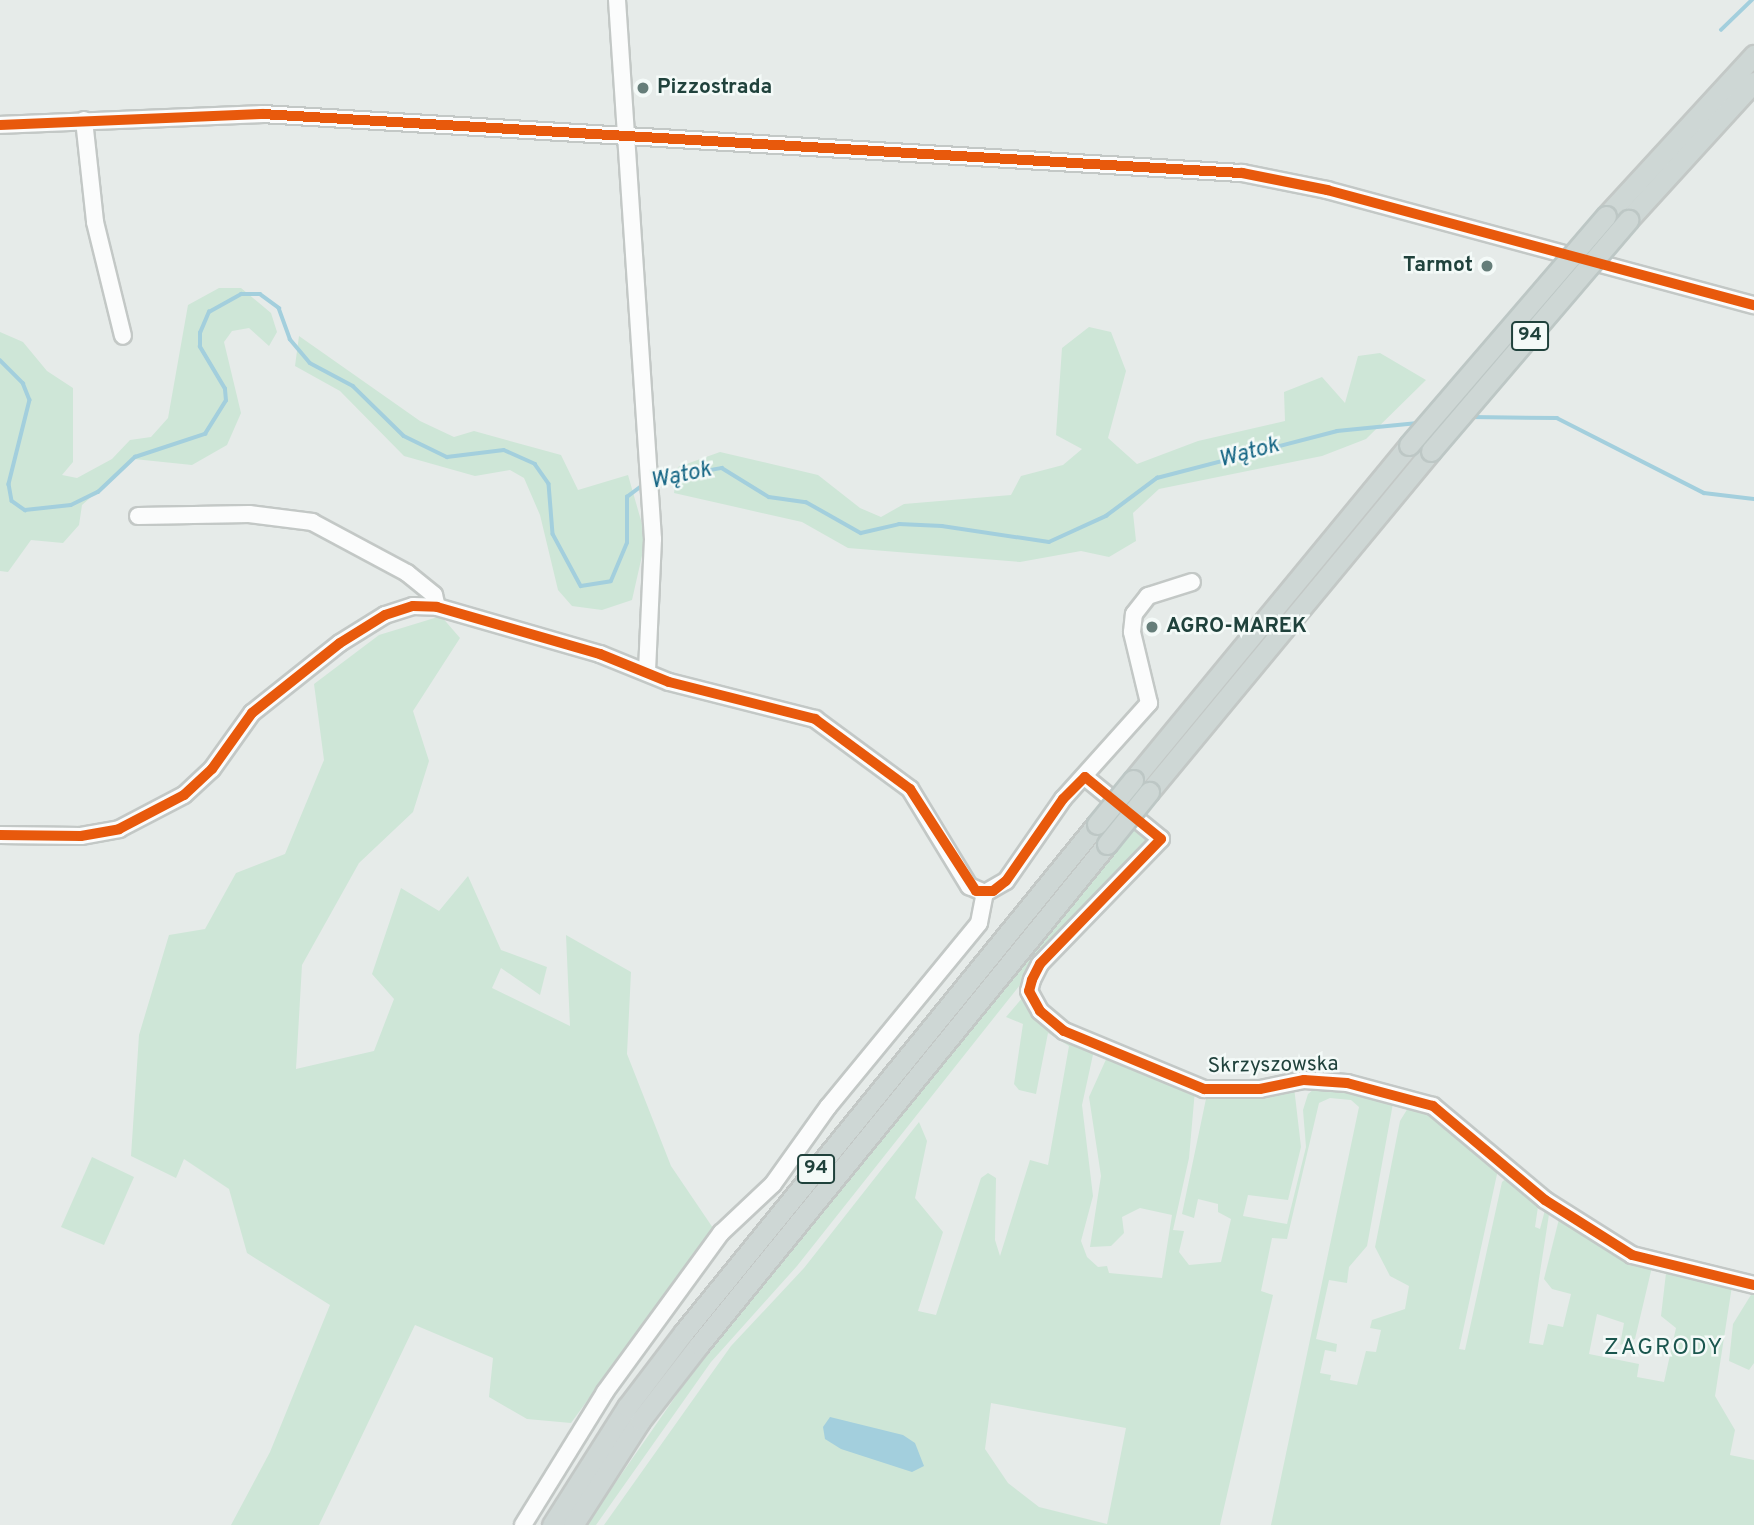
<!DOCTYPE html>
<meta charset="utf-8">
<style>
body{margin:0}
#map{position:relative;width:1754px;height:1525px;overflow:hidden;background:#e6ebe9;font-family:Overpass,sans-serif}
div>[style]{position:absolute}
[style*='--x']{left:calc(var(--x)*1px);top:calc(var(--y)*1px);width:calc(var(--w)*1px);rotate:calc(var(--a)*1deg)}
.green>*{inset:0;background:#cee6d7}
.water>*{inset:0;background:#a3cfdd}
.stream>*{height:3.5px;margin:-1.75px;padding:0 1.75px;transform-origin:1.75px;border-radius:1.75px;background:#a3cfdd}
.roads{filter:drop-shadow(2px 0 #c3c8c6) drop-shadow(-2px 0 #c3c8c6) drop-shadow(0 2px #c3c8c6) drop-shadow(0 -2px #c3c8c6)}
.minor>*{height:16px;margin:-8px;padding:0 8px;transform-origin:8px;border-radius:8px;background:#fbfcfc}
.major>*{height:19px;margin:-9.5px;padding:0 9.5px;transform-origin:9.5px;border-radius:9.5px;background:#ced7d5}
.bridges{filter:drop-shadow(2px 0 #bdc7c5) drop-shadow(-2px 0 #bdc7c5) drop-shadow(0 2px #bdc7c5) drop-shadow(0 -2px #bdc7c5)}
.major-bridge>*{height:19px;margin:-9.5px;padding:0 9.5px;transform-origin:9.5px;border-radius:9.5px;background:#ced7d5}
.cycleway>*{height:10px;margin:-5px;padding:0 5px;transform-origin:5px;border-radius:5px;background:#e8590c}
.dots>*{width:19px;height:19px;translate:-50% -50%;box-sizing:border-box;border:4px solid #f4faf8;border-radius:50%}
span{translate:-50% -50%;white-space:nowrap;text-align:center;line-height:1.15;-webkit-text-stroke:5px #f4faf8;paint-order:stroke}
.shield-label span{padding:2px 5px;background:#f4faf8;border:2px solid;border-radius:5px;-webkit-text-stroke-width:0}
.shield-label{font-size:19px;color:#20423c;font-weight:700}
.poi-label{font-size:21px;color:#20423c;font-weight:700}
.left{translate:0 -50%;text-align:left}
.right{translate:-100% -50%;text-align:right}
.street-label{font-size:21px;color:#20423c}
.water-label{font-size:23px;color:#146584;font-style:italic}
.neighbourhood-label{font-size:23px;color:#1a564e;letter-spacing:2px}
</style>
<div id="map">
<div class="green">
<i style="clip-path:polygon(219px 288px,241px 288px,271px 313px,277px 332px,269px 346px,249px 328px,232px 331px,224px 342px,241px 413px,227px 445px,192px 465px,134px 459px,82px 505px,79px 525px,63px 543px,31px 540px,8px 572px,0 571px,0 332px,23px 342px,47px 371px,73px 388px,73px 462px,62px 475px,77px 478px,112px 459px,130px 440px,151px 437px,168px 418px,188px 305px)"></i>
<i style="clip-path:polygon(1089px 327px,1111px 332px,1126px 371px,1108px 438px,1137px 464px,1198px 441px,1285px 421px,1284px 392px,1322px 377px,1345px 403px,1358px 356px,1380px 353px,1426px 380px,1366px 439px,1322px 456px,1159px 489px,1133px 513px,1136px 541px,1109px 557px,1081px 551px,1020px 562px,848px 548px,802px 522px,674px 493px,678px 467px,720px 452px,818px 475px,860px 508px,881px 517px,904px 504px,1011px 495px,1021px 476px,1063px 465px,1082px 449px,1056px 435px,1062px 348px)"></i>
<i style="clip-path:polygon(299px 336px,420px 421px,454px 437px,474px 431px,561px 455px,578px 490px,628px 475px,646px 538px,632px 600px,602px 610px,572px 606px,558px 590px,540px 515px,524px 478px,510px 470px,475px 476px,404px 456px,340px 391px,295px 366px)"></i>
<i style="clip-path:polygon(441px 616px,460px 638px,413px 711px,429px 761px,413px 812px,359px 863px,302px 965px,296px 1069px,374px 1051px,394px 999px,372px 974px,401px 888px,439px 911px,468px 876px,501px 950px,547px 967px,540px 995px,501px 968px,492px 988px,570px 1026px,566px 935px,631px 972px,627px 1054px,671px 1166px,713px 1228px,571px 1423px,527px 1419px,489px 1397px,493px 1358px,415px 1325px,319px 1525px,231px 1525px,270px 1452px,330px 1305px,247px 1253px,229px 1189px,184px 1159px,176px 1178px,131px 1156px,139px 1035px,169px 935px,205px 929px,236px 873px,285px 854px,324px 760px,314px 684px,379px 635px)"></i>
<i style="clip-path:polygon(1137px 825px,1150px 841px,1031px 971px,797px 1266px,711px 1362px,596px 1525px,586px 1525px,717px 1337px)"></i>
<i style="clip-path:polygon(evenodd,1023px 997px,1094px 1050px,1082px 1105px,1093px 1196px,1081px 1241px,1087px 1257px,1098px 1267px,1107px 1266px,1109px 1273px,1162px 1278px,1172px 1215px,1140px 1208px,1122px 1217px,1124px 1233px,1111px 1246px,1090px 1247px,1101px 1176px,1089px 1097px,1108px 1055px,1195px 1090px,1189px 1158px,1173px 1230px,1184px 1231px,1179px 1252px,1189px 1265px,1221px 1262px,1231px 1219px,1218px 1212px,1218px 1204px,1198px 1199px,1194px 1218px,1182px 1214px,1207px 1094px,1294px 1087px,1301px 1147px,1288px 1200px,1248px 1195px,1243px 1216px,1287px 1224px,1306px 1147px,1303px 1110px,1308px 1094px,1319px 1085px,1394px 1098px,1367px 1246px,1349px 1267px,1347px 1283px,1329px 1280px,1316px 1339px,1337px 1344px,1336px 1352px,1325px 1350px,1320px 1373px,1331px 1375px,1330px 1380px,1357px 1385px,1366px 1351px,1376px 1352px,1381px 1330px,1370px 1328px,1372px 1320px,1405px 1309px,1409px 1286px,1390px 1276px,1375px 1247px,1400px 1121px,1411px 1103px,1438px 1115px,1499px 1165px,1459px 1349px,1465px 1350px,1502px 1182px,1510px 1175px,1539px 1200px,1535px 1227px,1540px 1229px,1546px 1206px,1550px 1208px,1529px 1343px,1543px 1345px,1548px 1324px,1563px 1327px,1571px 1294px,1552px 1289px,1544px 1279px,1560px 1215px,1652px 1267px,1635px 1339px,1620px 1345px,1624px 1323px,1597px 1314px,1589px 1354px,1639px 1364px,1637px 1377px,1664px 1382px,1676px 1328px,1661px 1316px,1666px 1273px,1732px 1286px,1715px 1396px,1735px 1430px,1730px 1455px,1754px 1460px,1754px 1525px,1271px 1525px,1359px 1107px,1351px 1100px,1330px 1098px,1319px 1103px,1287px 1239px,1272px 1238px,1261px 1291px,1273px 1295px,1220px 1525px,604px 1525px,731px 1346px,804px 1268px,919px 1122px,927px 1141px,915px 1198px,943px 1232px,918px 1311px,936px 1315px,981px 1178px,988px 1173px,996px 1178px,995px 1240px,1000px 1256px,1030px 1160px,1048px 1165px,1069px 1046px,1048px 1033px,1036px 1094px,1019px 1090px,1014px 1084px,1023px 1024px,1006px 1017px,1023px 997px,991px 1403px,1126px 1428px,1107px 1524px,1039px 1507px,1008px 1483px,985px 1449px,991px 1403px)"></i>
<i style="clip-path:polygon(92px 1157px,134px 1177px,104px 1245px,61px 1227px)"></i>
<i style="clip-path:polygon(1754px 1290px,1754px 1363px,1749px 1370px,1729px 1361px,1733px 1324px)"></i>
</div>
<div class="water">
<i style="clip-path:polygon(830px 1417px,903px 1435px,915px 1443px,924px 1466px,912px 1472px,841px 1449px,825px 1439px,823px 1427px)"></i>
</div>
<div class="stream">
<i style="--x:1721;--y:30;--w:43;--a:-44.1"></i>
<i style="--x:0;--y:360;--w:33;--a:45"></i>
<i style="--x:23;--y:383;--w:18;--a:68"></i>
<i style="--x:30;--y:400;--w:87;--a:104"></i>
<i style="--x:9;--y:484;--w:17;--a:80"></i>
<i style="--x:12;--y:501;--w:16;--a:35"></i>
<i style="--x:25;--y:510;--w:46;--a:-6.2"></i>
<i style="--x:71;--y:505;--w:30;--a:-26"></i>
<i style="--x:98;--y:492;--w:51;--a:-43.4"></i>
<i style="--x:135;--y:457;--w:74;--a:-18.2"></i>
<i style="--x:205;--y:434;--w:39;--a:-58"></i>
<i style="--x:226;--y:401;--w:12;--a:-95"></i>
<i style="--x:225;--y:389;--w:49;--a:-120.8"></i>
<i style="--x:200;--y:347;--w:14;--a:-90"></i>
<i style="--x:200;--y:333;--w:23;--a:-67"></i>
<i style="--x:209;--y:312;--w:37;--a:-29"></i>
<i style="--x:241;--y:294;--w:19;--a:0"></i>
<i style="--x:260;--y:294;--w:24;--a:36"></i>
<i style="--x:279;--y:308;--w:33;--a:70"></i>
<i style="--x:290;--y:339;--w:31;--a:50"></i>
<i style="--x:310;--y:363;--w:49;--a:28.1"></i>
<i style="--x:353;--y:386;--w:71;--a:44.4"></i>
<i style="--x:404;--y:436;--w:48;--a:26"></i>
<i style="--x:447;--y:457;--w:57;--a:-7"></i>
<i style="--x:504;--y:450;--w:34;--a:24"></i>
<i style="--x:535;--y:464;--w:24;--a:55"></i>
<i style="--x:549;--y:484;--w:50;--a:85.4"></i>
<i style="--x:553;--y:534;--w:59;--a:61.7"></i>
<i style="--x:581;--y:586;--w:30;--a:-9"></i>
<i style="--x:611;--y:581;--w:41;--a:-67.2"></i>
<i style="--x:627;--y:543;--w:46;--a:-90"></i>
<i style="--x:627;--y:497;--w:21;--a:-37"></i>
<i style="--x:1471;--y:417;--w:86;--a:0.7"></i>
<i style="--x:1557;--y:418;--w:165;--a:27"></i>
<i style="--x:1704;--y:493;--w:50;--a:6.8"></i>
<i style="--x:655;--y:480;--w:68;--a:-10.2"></i>
<i style="--x:722;--y:468;--w:55;--a:31.7"></i>
<i style="--x:769;--y:497;--w:37;--a:8"></i>
<i style="--x:806;--y:502;--w:63;--a:29.4"></i>
<i style="--x:861;--y:533;--w:39;--a:-13"></i>
<i style="--x:899;--y:524;--w:43;--a:2.7"></i>
<i style="--x:942;--y:526;--w:108;--a:8.5"></i>
<i style="--x:1049;--y:542;--w:63;--a:-24.5"></i>
<i style="--x:1106;--y:516;--w:64;--a:-36.7"></i>
<i style="--x:1157;--y:478;--w:186;--a:-14.6"></i>
<i style="--x:1337;--y:431;--w:81;--a:-5.6"></i>
</div>
<div class="roads">
<div class="minor">
<i style="--x:617;--y:0;--w:540;--a:86.18"></i>
<i style="--x:653;--y:539;--w:132;--a:92.6"></i>
<i style="--x:84;--y:120;--w:103;--a:83.8"></i>
<i style="--x:95;--y:222;--w:117;--a:76.2"></i>
<i style="--x:0;--y:125;--w:262;--a:-2.4"></i>
<i style="--x:262;--y:114;--w:982;--a:3.45"></i>
<i style="--x:1242;--y:173;--w:87;--a:11.3"></i>
<i style="--x:1327;--y:190;--w:442;--a:15.1"></i>
<i style="--x:138;--y:516;--w:111;--a:-1"></i>
<i style="--x:249;--y:514;--w:64;--a:7.2"></i>
<i style="--x:312;--y:522;--w:108;--a:28.2"></i>
<i style="--x:407;--y:573;--w:35;--a:39"></i>
<i style="--x:434;--y:595;--w:12;--a:76"></i>
<i style="--x:1085;--y:777;--w:98;--a:39.2"></i>
<i style="--x:1161;--y:839;--w:174;--a:134.1"></i>
<i style="--x:1040;--y:964;--w:18;--a:117"></i>
<i style="--x:1032;--y:980;--w:11;--a:105"></i>
<i style="--x:1029;--y:991;--w:23;--a:61"></i>
<i style="--x:1040;--y:1011;--w:31;--a:40"></i>
<i style="--x:1064;--y:1031;--w:152;--a:22.5"></i>
<i style="--x:1204;--y:1089;--w:56;--a:0"></i>
<i style="--x:1260;--y:1089;--w:45;--a:-11.6"></i>
<i style="--x:1304;--y:1080;--w:43;--a:4"></i>
<i style="--x:1347;--y:1083;--w:89;--a:15"></i>
<i style="--x:1433;--y:1106;--w:146;--a:40"></i>
<i style="--x:1545;--y:1200;--w:103;--a:32.3"></i>
<i style="--x:1632;--y:1255;--w:126;--a:13.8"></i>
<i style="--x:0;--y:835;--w:81;--a:0.7"></i>
<i style="--x:81;--y:836;--w:39;--a:-10"></i>
<i style="--x:119;--y:829;--w:73;--a:-27.6"></i>
<i style="--x:184;--y:795;--w:38;--a:-43"></i>
<i style="--x:212;--y:769;--w:69;--a:-54.5"></i>
<i style="--x:252;--y:713;--w:112;--a:-38.5"></i>
<i style="--x:340;--y:643;--w:53;--a:-31.9"></i>
<i style="--x:385;--y:615;--w:29;--a:-18"></i>
<i style="--x:413;--y:606;--w:24;--a:2"></i>
<i style="--x:437;--y:607;--w:170;--a:16.1"></i>
<i style="--x:600;--y:654;--w:74;--a:22.1"></i>
<i style="--x:669;--y:682;--w:151;--a:14.2"></i>
<i style="--x:815;--y:719;--w:118;--a:36.4"></i>
<i style="--x:910;--y:789;--w:114;--a:58.7"></i>
<i style="--x:969;--y:886;--w:17;--a:24"></i>
<i style="--x:985;--y:893;--w:24;--a:-30"></i>
<i style="--x:1006;--y:881;--w:100;--a:-55.2"></i>
<i style="--x:1063;--y:799;--w:129;--a:-48.1"></i>
<i style="--x:1149;--y:703;--w:73;--a:-103.5"></i>
<i style="--x:1132;--y:632;--w:18;--a:-84"></i>
<i style="--x:1134;--y:614;--w:23;--a:-52"></i>
<i style="--x:1148;--y:596;--w:46;--a:-17.7"></i>
<i style="--x:523;--y:1525;--w:156;--a:-58.3"></i>
<i style="--x:605;--y:1392;--w:197;--a:-53.9"></i>
<i style="--x:721;--y:1233;--w:71;--a:-43.3"></i>
<i style="--x:773;--y:1184;--w:95;--a:-54.5"></i>
<i style="--x:828;--y:1107;--w:238;--a:-50.6"></i>
<i style="--x:979;--y:923;--w:31;--a:-79"></i>
</div>
<div class="major">
<i style="--x:1606;--y:216;--w:219;--a:-47.4"></i>
<i style="--x:1628;--y:220;--w:187;--a:-47.6"></i>
<i style="--x:1133;--y:780;--w:434;--a:-50.5"></i>
<i style="--x:1149;--y:792;--w:442;--a:-50.4"></i>
<i style="--x:552;--y:1525;--w:140;--a:-57.6"></i>
<i style="--x:627;--y:1407;--w:94;--a:-52.8"></i>
<i style="--x:684;--y:1332;--w:655;--a:-50.89"></i>
<i style="--x:573;--y:1525;--w:124;--a:-57.2"></i>
<i style="--x:640;--y:1421;--w:96;--a:-52.2"></i>
<i style="--x:699;--y:1345;--w:646;--a:-50.84"></i>
</div>
</div>
<div class="bridges">
<div class="major-bridge">
<i style="--x:1409;--y:445;--w:302;--a:-49.3"></i>
<i style="--x:1431;--y:451;--w:304;--a:-49.5"></i>
<i style="--x:1097;--y:824;--w:57;--a:-50.7"></i>
<i style="--x:1107;--y:844;--w:67;--a:-51.1"></i>
</div>
</div>
<div class="cycleway">
<i style="--x:0;--y:125;--w:262;--a:-2.4"></i>
<i style="--x:262;--y:114;--w:982;--a:3.45"></i>
<i style="--x:1242;--y:173;--w:87;--a:11.3"></i>
<i style="--x:1327;--y:190;--w:442;--a:15.1"></i>
<i style="--x:0;--y:835;--w:81;--a:0.7"></i>
<i style="--x:81;--y:836;--w:39;--a:-10"></i>
<i style="--x:119;--y:829;--w:73;--a:-27.6"></i>
<i style="--x:184;--y:795;--w:38;--a:-43"></i>
<i style="--x:212;--y:769;--w:69;--a:-54.5"></i>
<i style="--x:252;--y:713;--w:112;--a:-38.5"></i>
<i style="--x:340;--y:643;--w:53;--a:-31.9"></i>
<i style="--x:385;--y:615;--w:29;--a:-18"></i>
<i style="--x:413;--y:606;--w:24;--a:2"></i>
<i style="--x:437;--y:607;--w:170;--a:16.1"></i>
<i style="--x:600;--y:654;--w:74;--a:22.1"></i>
<i style="--x:669;--y:682;--w:151;--a:14.2"></i>
<i style="--x:815;--y:719;--w:118;--a:36.4"></i>
<i style="--x:910;--y:789;--w:121;--a:57.1"></i>
<i style="--x:976;--y:891;--w:17;--a:0"></i>
<i style="--x:993;--y:891;--w:16;--a:-38"></i>
<i style="--x:1006;--y:881;--w:100;--a:-55.2"></i>
<i style="--x:1063;--y:799;--w:31;--a:-45"></i>
<i style="--x:1085;--y:777;--w:98;--a:39.2"></i>
<i style="--x:1161;--y:839;--w:174;--a:134.1"></i>
<i style="--x:1040;--y:964;--w:18;--a:117"></i>
<i style="--x:1032;--y:980;--w:11;--a:105"></i>
<i style="--x:1029;--y:991;--w:23;--a:61"></i>
<i style="--x:1040;--y:1011;--w:31;--a:40"></i>
<i style="--x:1064;--y:1031;--w:152;--a:22.5"></i>
<i style="--x:1204;--y:1089;--w:56;--a:0"></i>
<i style="--x:1260;--y:1089;--w:45;--a:-11.6"></i>
<i style="--x:1304;--y:1080;--w:43;--a:4"></i>
<i style="--x:1347;--y:1083;--w:89;--a:15"></i>
<i style="--x:1433;--y:1106;--w:146;--a:40"></i>
<i style="--x:1545;--y:1200;--w:103;--a:32.3"></i>
<i style="--x:1632;--y:1255;--w:126;--a:13.8"></i>
</div>
<div class="dots">
<i style="left:643px;top:88px;background:#657d79"></i>
<i style="left:1487px;top:266px;background:#657d79"></i>
<i style="left:1152px;top:627px;background:#657d79"></i>
</div>
<div class="shield-label">
<span style="left:1530px;top:336px">94</span>
<span style="left:816px;top:1169px">94</span>
</div>
<div class="poi-label">
<span class="left" style="left:657px;top:88px">Pizzostrada</span>
<span class="right" style="left:1473px;top:266px">Tarmot</span>
<span class="left" style="left:1166px;top:627px">AGRO-MAREK</span>
</div>
<div class="street-label">
<span style="left:1273px;top:1066px;rotate:-1deg">Skrzyszowska</span>
</div>
<div class="water-label">
<span style="left:1249px;top:454px;rotate:-15deg">Wątok</span>
<span style="left:681px;top:477px;rotate:-12deg">Wątok</span>
</div>
<div class="neighbourhood-label">
<span style="left:1664px;top:1349px">ZAGRODY</span>
</div>
</div>
